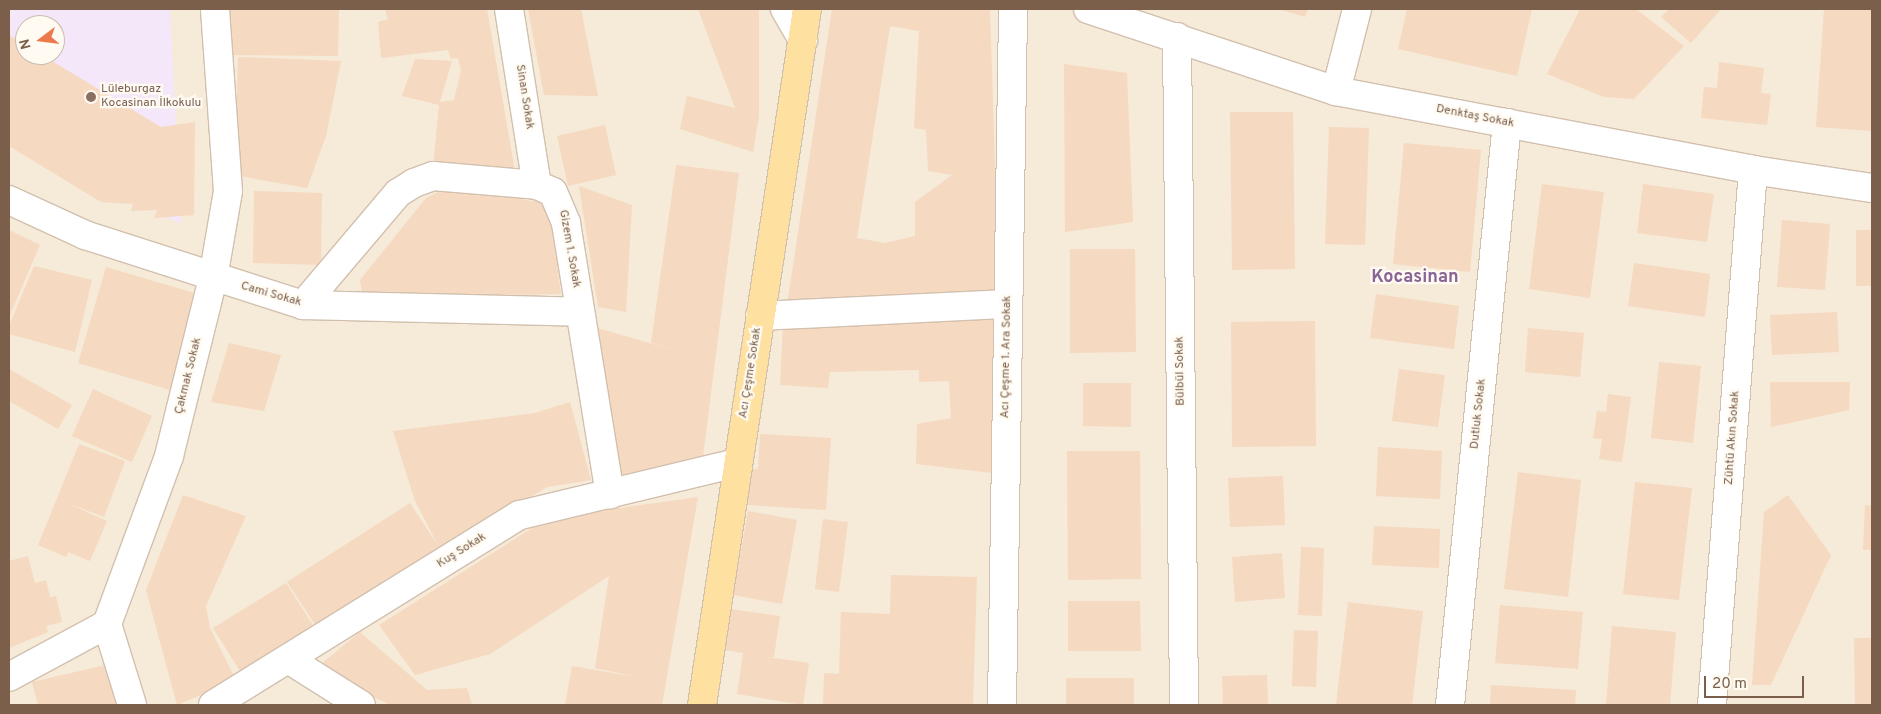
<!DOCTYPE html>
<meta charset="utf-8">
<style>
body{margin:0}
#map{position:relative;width:1881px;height:714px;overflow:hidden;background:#fef7eb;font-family:Overpass,sans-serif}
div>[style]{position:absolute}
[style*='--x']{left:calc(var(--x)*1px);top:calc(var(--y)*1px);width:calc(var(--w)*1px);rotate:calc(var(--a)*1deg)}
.residential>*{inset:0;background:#f6ead8}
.education>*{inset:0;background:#f5e7fa}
.building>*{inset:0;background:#f5d9c1}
.roads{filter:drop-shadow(1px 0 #d2c0ae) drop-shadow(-1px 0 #d2c0ae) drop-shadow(0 1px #d2c0ae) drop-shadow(0 -1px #d2c0ae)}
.minor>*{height:28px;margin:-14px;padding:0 14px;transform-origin:14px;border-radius:14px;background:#fff}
.major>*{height:28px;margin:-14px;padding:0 14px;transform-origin:14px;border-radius:14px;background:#fee1a1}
.dots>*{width:14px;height:14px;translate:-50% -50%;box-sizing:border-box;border:2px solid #fffbf2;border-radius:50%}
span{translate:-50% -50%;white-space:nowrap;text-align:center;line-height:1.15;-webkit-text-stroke:4.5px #fffbf2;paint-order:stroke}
.education-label{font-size:12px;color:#785e54}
.left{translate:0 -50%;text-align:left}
.street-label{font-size:12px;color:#7b5f4b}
.district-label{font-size:18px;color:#896496;font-weight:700}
.frame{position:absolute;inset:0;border:10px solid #7b5f4b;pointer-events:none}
.north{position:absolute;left:15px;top:15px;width:50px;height:50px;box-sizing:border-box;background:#fffbf2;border:1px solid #cabdaf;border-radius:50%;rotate:255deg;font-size:14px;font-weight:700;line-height:20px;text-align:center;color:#7b5f4b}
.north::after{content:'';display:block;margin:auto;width:18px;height:22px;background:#ec794b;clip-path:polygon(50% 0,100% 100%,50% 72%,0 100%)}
.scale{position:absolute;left:1704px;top:676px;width:100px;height:22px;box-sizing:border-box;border:2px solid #7b5f4b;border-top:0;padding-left:6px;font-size:15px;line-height:18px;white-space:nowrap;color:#7b5f4b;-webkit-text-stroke:4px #fffbf2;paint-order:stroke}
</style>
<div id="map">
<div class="residential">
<i style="clip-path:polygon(evenodd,9px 9px,1872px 9px,1872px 705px,9px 705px,9px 9px,25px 25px,55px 25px,55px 55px,25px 55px,25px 25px)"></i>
</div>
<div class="education">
<i style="clip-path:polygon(evenodd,9px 9px,170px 9px,181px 224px,9px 140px,9px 9px,25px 25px,55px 25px,55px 55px,25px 55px,25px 25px)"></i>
</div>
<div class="building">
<i style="clip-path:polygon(223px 9px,339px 9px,338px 56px,223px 55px)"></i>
<i style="clip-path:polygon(385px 9px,487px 9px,517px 183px,433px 167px,439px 105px,402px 96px,415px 59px,452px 61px,440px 102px,454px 100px,461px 70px,458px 58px,451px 59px,448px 50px,381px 58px,378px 22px,388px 19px)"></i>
<i style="clip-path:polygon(528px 9px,581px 9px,598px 96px,544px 95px)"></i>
<i style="clip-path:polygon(698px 9px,759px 9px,759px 116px,753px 152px,680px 129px,687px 96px,735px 108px)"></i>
<i style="clip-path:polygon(evenodd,832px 9px,990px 9px,999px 292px,787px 305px,832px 9px,890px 26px,919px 31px,914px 128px,926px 130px,928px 171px,952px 175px,915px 202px,915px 236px,885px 243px,857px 238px,890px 26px)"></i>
<i style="clip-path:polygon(1278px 9px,1308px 9px,1305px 17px)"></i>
<i style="clip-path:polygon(1407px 9px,1532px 9px,1517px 76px,1398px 49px)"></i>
<i style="clip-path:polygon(1580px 9px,1636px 9px,1684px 46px,1634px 99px,1604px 97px,1547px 74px)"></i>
<i style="clip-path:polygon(1669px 9px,1721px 9px,1691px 43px,1661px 17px)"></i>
<i style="clip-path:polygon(1824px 9px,1872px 9px,1872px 131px,1816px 127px)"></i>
<i style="clip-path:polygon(9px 35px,25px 45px,25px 55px,42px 55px,161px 127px,195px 122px,194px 215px,154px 218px,157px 210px,131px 211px,133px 204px,101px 202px,9px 146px)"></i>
<i style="clip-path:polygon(238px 57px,341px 61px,326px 136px,307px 188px,239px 176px,236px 134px)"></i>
<i style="clip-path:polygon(1719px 62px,1764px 68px,1761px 93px,1771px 94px,1767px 125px,1701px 118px,1704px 87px,1717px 88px)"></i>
<i style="clip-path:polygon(1064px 64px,1127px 73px,1133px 222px,1065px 232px)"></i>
<i style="clip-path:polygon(1230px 112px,1293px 112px,1295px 269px,1232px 270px)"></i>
<i style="clip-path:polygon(605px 125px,616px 175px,568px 186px,557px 136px)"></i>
<i style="clip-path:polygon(1329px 127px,1369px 128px,1365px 245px,1325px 244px)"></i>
<i style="clip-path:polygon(1404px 143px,1481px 150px,1470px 272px,1393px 264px)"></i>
<i style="clip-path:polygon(676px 165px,739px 173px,702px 464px,619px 475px,587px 325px,694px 356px,651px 343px)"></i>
<i style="clip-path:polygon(1542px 184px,1604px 192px,1590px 298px,1529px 289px)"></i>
<i style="clip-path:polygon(1643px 184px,1714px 194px,1707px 242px,1637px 233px)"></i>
<i style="clip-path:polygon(453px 185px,531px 201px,548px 199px,561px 294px,363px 297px,360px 280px,426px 198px)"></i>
<i style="clip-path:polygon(579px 186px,632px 205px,626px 312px,598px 307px)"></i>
<i style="clip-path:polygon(254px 191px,322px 193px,321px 265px,253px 263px)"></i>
<i style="clip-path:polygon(1782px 220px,1830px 224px,1825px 290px,1777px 287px)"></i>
<i style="clip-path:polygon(9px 230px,40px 245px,9px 317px)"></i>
<i style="clip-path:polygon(1856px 230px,1872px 230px,1872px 286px,1856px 286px)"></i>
<i style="clip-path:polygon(1070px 249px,1135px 249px,1136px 352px,1070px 353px)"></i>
<i style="clip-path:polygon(1634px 263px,1710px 274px,1705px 317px,1628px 306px)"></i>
<i style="clip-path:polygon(34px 266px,92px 280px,75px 352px,9px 334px,9px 326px)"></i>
<i style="clip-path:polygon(106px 267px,198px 294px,170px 390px,78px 363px)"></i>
<i style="clip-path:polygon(1376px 294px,1459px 306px,1454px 349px,1370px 338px)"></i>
<i style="clip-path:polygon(1837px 312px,1839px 352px,1772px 355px,1770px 315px)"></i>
<i style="clip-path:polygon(1004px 313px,1001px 474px,916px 464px,917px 424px,951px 418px,949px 381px,919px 382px,919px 370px,830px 372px,828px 388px,780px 385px,783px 324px)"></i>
<i style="clip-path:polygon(1315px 321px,1316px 446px,1232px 447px,1231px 322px)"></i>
<i style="clip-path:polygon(1528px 328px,1584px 333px,1580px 377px,1525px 372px)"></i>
<i style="clip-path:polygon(229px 343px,281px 355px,264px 411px,211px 402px)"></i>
<i style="clip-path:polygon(1659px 362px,1701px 366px,1693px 443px,1651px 438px)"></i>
<i style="clip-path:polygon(9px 369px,72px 405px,58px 429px,9px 401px)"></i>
<i style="clip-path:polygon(1399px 369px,1445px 375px,1438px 427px,1392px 421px)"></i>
<i style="clip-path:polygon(1770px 382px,1850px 382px,1849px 410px,1771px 427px)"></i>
<i style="clip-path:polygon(1083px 383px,1131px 383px,1131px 427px,1083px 426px)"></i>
<i style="clip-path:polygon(93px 389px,152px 416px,132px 462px,72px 436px)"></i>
<i style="clip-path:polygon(1608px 394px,1631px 397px,1622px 462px,1599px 459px,1602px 439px,1593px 438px,1597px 411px,1606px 412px)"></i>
<i style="clip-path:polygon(570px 402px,591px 480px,547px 487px,318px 629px,287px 582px,410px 503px,439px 547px,415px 501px,393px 431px,535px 413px)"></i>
<i style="clip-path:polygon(760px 434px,831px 438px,826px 510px,747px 505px,749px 469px,758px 469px)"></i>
<i style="clip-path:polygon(79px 444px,125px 461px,104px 517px,67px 503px,107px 521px,90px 561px,68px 552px,66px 557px,38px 545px)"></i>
<i style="clip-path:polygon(1378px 447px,1442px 451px,1440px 499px,1376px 496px)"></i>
<i style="clip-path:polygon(1067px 451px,1140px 451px,1141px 579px,1068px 580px)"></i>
<i style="clip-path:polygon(1518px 472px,1581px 480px,1568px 597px,1504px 589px)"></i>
<i style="clip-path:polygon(1283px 476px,1285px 525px,1230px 527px,1228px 478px)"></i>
<i style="clip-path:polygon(1635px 482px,1692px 488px,1679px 600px,1623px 594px)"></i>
<i style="clip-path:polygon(183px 495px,246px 516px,206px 606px,210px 628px,236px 680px,177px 705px,146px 590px)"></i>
<i style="clip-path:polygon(1788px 495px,1831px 555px,1771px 685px,1752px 685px,1764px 512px)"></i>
<i style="clip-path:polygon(698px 497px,662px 705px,565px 705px,572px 666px,642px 678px,595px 668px,609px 576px,490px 654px,415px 675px,379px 625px,548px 518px)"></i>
<i style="clip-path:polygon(1865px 505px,1872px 506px,1872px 550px,1863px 550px)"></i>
<i style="clip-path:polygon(748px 511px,797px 520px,782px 604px,733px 595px)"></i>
<i style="clip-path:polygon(823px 519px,848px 522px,839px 592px,815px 589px)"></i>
<i style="clip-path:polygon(1374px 526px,1440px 529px,1439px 568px,1372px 565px)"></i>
<i style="clip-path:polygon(1301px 547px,1324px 548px,1322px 616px,1298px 615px)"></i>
<i style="clip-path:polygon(1282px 553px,1285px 598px,1235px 602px,1232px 557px)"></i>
<i style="clip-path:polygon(28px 556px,35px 583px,46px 580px,50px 597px,56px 596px,62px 622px,46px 626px,48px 632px,9px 648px,9px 561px)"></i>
<i style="clip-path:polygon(891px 575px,977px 577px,973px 705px,823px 705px,824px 673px,839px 674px,841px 612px,890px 614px)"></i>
<i style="clip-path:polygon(286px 583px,316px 630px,243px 676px,213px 628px)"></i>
<i style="clip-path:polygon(1068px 601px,1140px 601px,1141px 651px,1068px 651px)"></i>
<i style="clip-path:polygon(1348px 602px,1423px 611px,1412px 705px,1336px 705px)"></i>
<i style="clip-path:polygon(1500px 605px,1583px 612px,1578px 669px,1495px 663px)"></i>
<i style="clip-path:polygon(730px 609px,780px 616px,774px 657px,767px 657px,809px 663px,803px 705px,737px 694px,743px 653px,724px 650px)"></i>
<i style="clip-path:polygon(1612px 626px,1676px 632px,1670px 705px,1606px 705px)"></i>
<i style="clip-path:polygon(1294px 630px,1318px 631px,1316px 687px,1292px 686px)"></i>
<i style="clip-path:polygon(360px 632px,427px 690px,467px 688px,472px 705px,390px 705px,315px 669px)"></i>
<i style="clip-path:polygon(1854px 638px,1872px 638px,1872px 705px,1855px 705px)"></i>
<i style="clip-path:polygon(110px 664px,120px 705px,38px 705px,32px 682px)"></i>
<i style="clip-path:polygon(1267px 675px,1268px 705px,1223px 705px,1222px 676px)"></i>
<i style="clip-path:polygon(1066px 678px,1134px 678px,1134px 705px,1066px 705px)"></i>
<i style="clip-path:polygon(1491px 685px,1576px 690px,1575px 705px,1490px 705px)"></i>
</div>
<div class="roads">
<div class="minor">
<i style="--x:509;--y:9;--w:178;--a:81"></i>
<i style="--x:785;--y:9;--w:36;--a:60"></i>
<i style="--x:1088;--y:9;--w:261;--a:18.3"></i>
<i style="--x:1336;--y:91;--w:424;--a:10.7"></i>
<i style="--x:1753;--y:170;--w:120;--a:8.6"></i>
<i style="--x:1177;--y:37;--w:668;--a:89.4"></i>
<i style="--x:1336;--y:91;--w:85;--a:-75.6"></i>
<i style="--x:9;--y:200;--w:84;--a:24.7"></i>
<i style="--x:85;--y:235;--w:229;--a:17.8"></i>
<i style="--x:303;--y:305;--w:277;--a:1.4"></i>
<i style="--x:303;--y:305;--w:147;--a:-49.7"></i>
<i style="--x:398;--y:193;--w:19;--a:-32"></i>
<i style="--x:414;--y:183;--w:20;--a:-20"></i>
<i style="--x:433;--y:176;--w:104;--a:4.9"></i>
<i style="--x:537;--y:185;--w:17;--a:24"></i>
<i style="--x:553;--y:192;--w:34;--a:67"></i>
<i style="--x:566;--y:223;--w:275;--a:80.8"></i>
<i style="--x:760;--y:316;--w:248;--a:-2.8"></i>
<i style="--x:107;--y:624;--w:85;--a:72.8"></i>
<i style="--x:288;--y:659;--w:86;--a:32.2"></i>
<i style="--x:9;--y:677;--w:111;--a:-28.4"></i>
<i style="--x:107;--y:624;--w:179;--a:-69.7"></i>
<i style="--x:169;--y:456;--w:183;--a:-76.1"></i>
<i style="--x:213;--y:278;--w:88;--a:-80.2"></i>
<i style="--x:228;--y:191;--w:182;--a:-94.1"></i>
<i style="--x:213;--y:705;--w:361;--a:-31.8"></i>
<i style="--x:520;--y:515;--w:223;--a:-13.5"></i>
<i style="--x:1002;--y:705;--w:696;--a:-89.09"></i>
<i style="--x:1450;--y:705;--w:585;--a:-84.41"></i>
<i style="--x:1712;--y:705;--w:537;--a:-85.62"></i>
</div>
<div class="major">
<i style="--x:702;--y:705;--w:704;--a:-81.42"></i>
</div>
</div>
<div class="dots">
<i style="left:91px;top:97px;background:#8d6e63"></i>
</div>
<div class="education-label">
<span class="left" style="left:101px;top:97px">Lüleburgaz<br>Kocasinan İlkokulu</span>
</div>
<div class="street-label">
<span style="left:524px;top:97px;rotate:81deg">Sinan Sokak</span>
<span style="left:1475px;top:117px;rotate:11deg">Denktaş Sokak</span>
<span style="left:569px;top:249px;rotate:80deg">Gizem 1. Sokak</span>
<span style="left:271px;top:295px;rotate:16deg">Cami Sokak</span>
<span style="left:1007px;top:357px;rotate:-89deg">Acı Çeşme 1. Ara Sokak</span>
<span style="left:1181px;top:371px;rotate:-91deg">Bülbül Sokak</span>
<span style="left:751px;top:373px;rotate:-81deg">Acı Çeşme Sokak</span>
<span style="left:189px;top:376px;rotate:-76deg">Çakmak Sokak</span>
<span style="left:1479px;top:414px;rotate:-84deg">Dutluk Sokak</span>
<span style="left:1733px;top:438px;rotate:-86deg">Zühtü Akın Sokak</span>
<span style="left:462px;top:551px;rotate:-32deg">Kuş Sokak</span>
</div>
<div class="district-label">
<span style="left:1415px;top:278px">Kocasinan</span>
</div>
<div class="frame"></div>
<div class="north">N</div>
<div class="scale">20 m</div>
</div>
